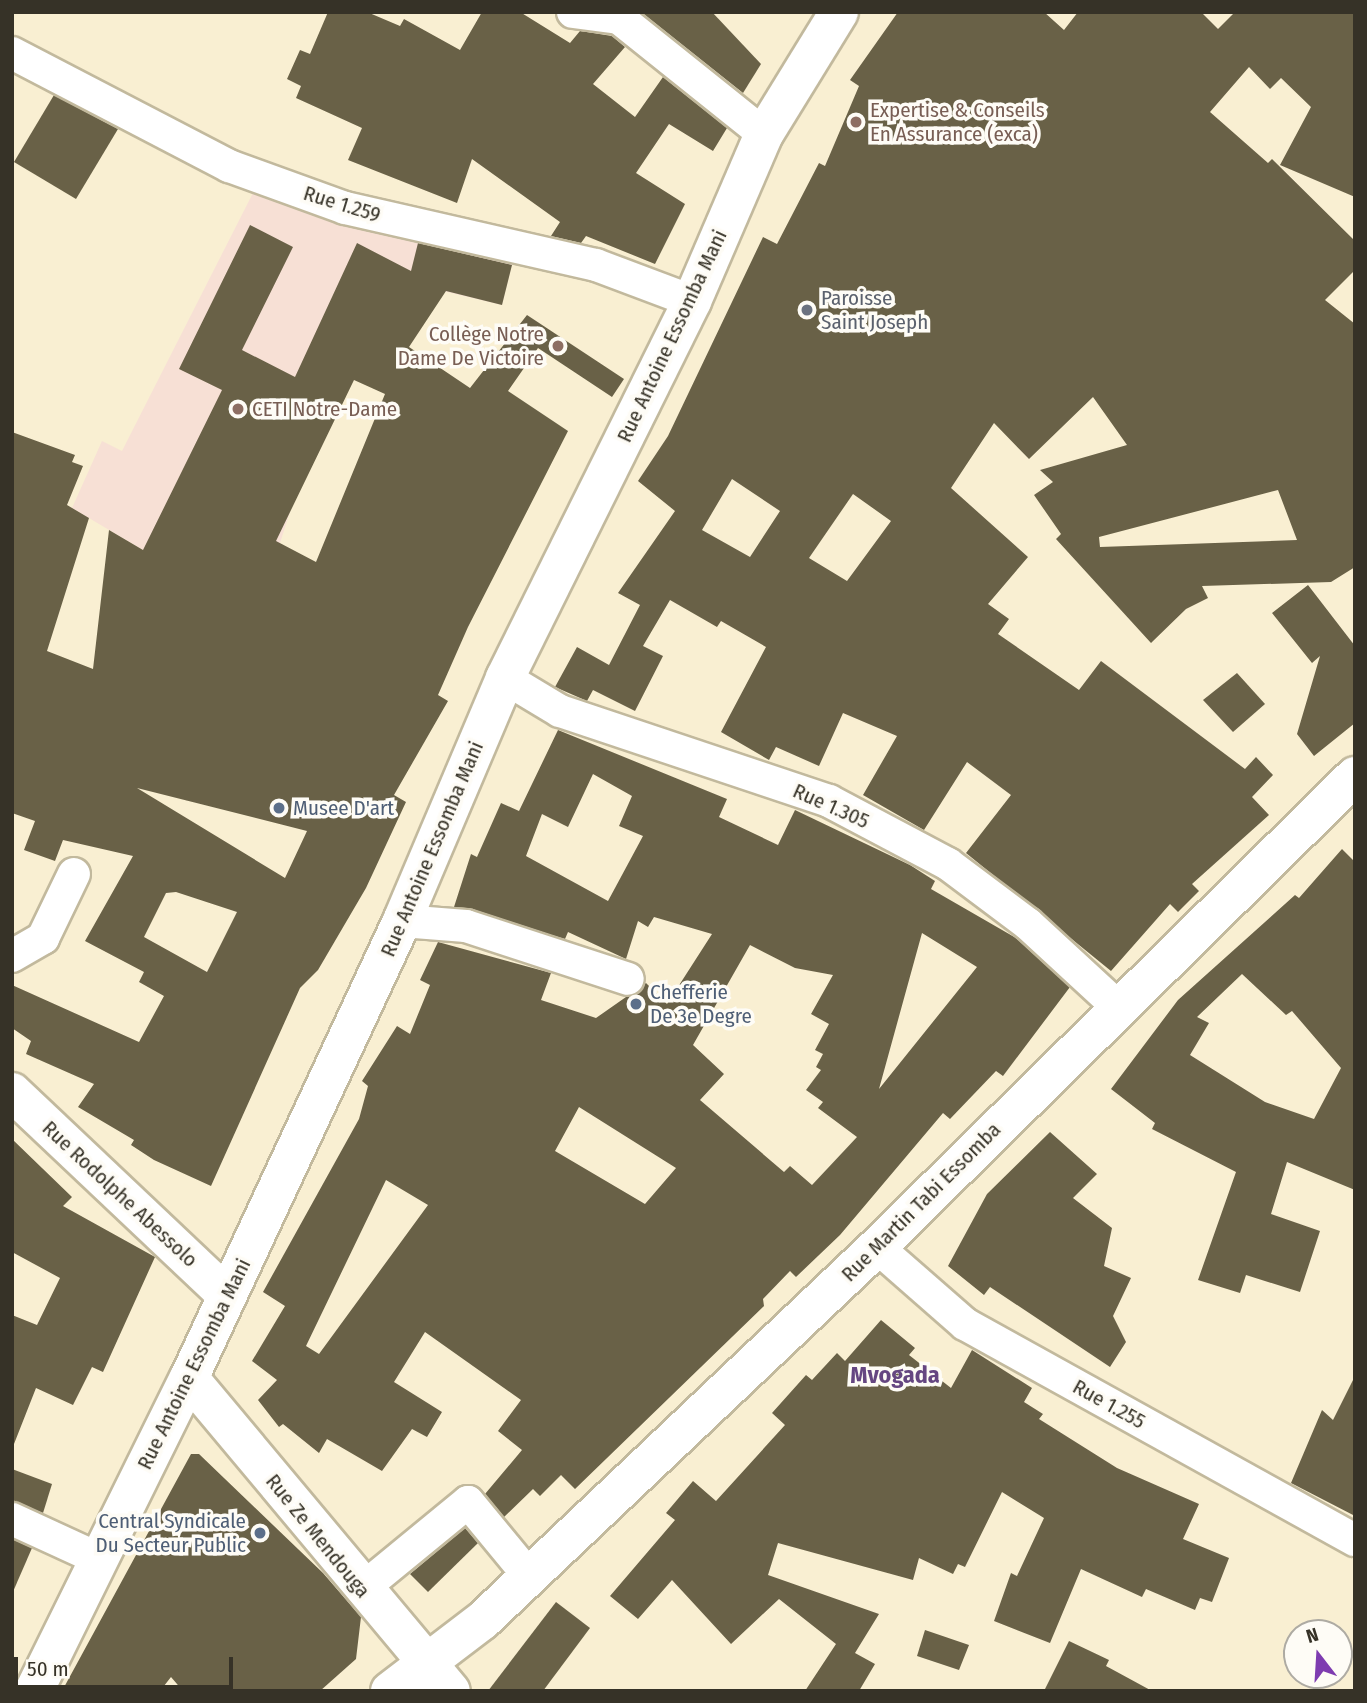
<!DOCTYPE html>
<meta charset="utf-8">
<style>
body{margin:0}
#map{position:relative;width:1367px;height:1703px;overflow:hidden;background:#f9efd2;font-family:"Fira Sans Condensed",sans-serif}
div>[style]{position:absolute}
[style*='--x']{left:calc(var(--x)*1px);top:calc(var(--y)*1px);width:calc(var(--w)*1px);rotate:calc(var(--a)*1deg)}
.education>*{inset:0;background:#f7e0d5}
.building>*{inset:0;background:#696147}
.roads{filter:drop-shadow(2px 0 #c2b99d) drop-shadow(-2px 0 #c2b99d) drop-shadow(0 2px #c2b99d) drop-shadow(0 -2px #c2b99d)}
.minor>*{height:32px;margin:-16px;padding:0 16px;transform-origin:16px;border-radius:16px;background:#fff}
.major>*{height:38px;margin:-19px;padding:0 19px;transform-origin:19px;border-radius:19px;background:#fff}
.dots>*{width:19px;height:19px;translate:-50% -50%;box-sizing:border-box;border:4px solid #fefcf6;border-radius:50%}
span{translate:-50% -50%;white-space:nowrap;text-align:center;line-height:1.15;-webkit-text-stroke:7px #fefcf6;paint-order:stroke}
.education-label{font-size:21px;color:#785e54}
.left{translate:0 -50%;text-align:left}
.right{translate:-100% -50%;text-align:right}
.street-label{font-size:21px;color:#363227}
.worship-label{font-size:21px;color:#5b616d}
.service-label{font-size:21px;color:#4e5e75}
.quarter-label{font-size:24px;color:#654681;font-weight:700}
.frame{position:absolute;inset:0;border:14px solid #363227;pointer-events:none}
.north{position:absolute;left:1283px;top:1619px;width:70px;height:70px;box-sizing:border-box;background:#fefcf6;border:2px solid #aeaba3;border-radius:50%;rotate:343deg;font-size:19px;font-weight:700;line-height:28px;text-align:center;color:#363227}
.north::after{content:'';display:block;margin:auto;width:24px;height:32px;background:#7e3cb0;clip-path:polygon(50% 0,100% 100%,50% 72%,0 100%)}
.scale{position:absolute;left:14px;top:1657px;width:219px;height:32px;box-sizing:border-box;border:4px solid #363227;border-top:0;padding-left:9px;font-size:21px;line-height:24px;white-space:nowrap;color:#363227;-webkit-text-stroke:5px #fefcf6;paint-order:stroke}
</style>
<div id="map">
<div class="education">
<i style="clip-path:polygon(259px 181px,418px 242px,512px 264px,502px 305px,426px 287px,396px 264px,291px 509px,259px 608px,202px 585px,72px 508px,102px 441px,122px 451px)"></i>
</div>
<div class="building">
<i style="clip-path:polygon(328px 12px,367px 12px,400px 26px,404px 19px,460px 50px,482px 12px,520px 12px,570px 43px,580px 31px,612px 36px,625px 47px,593px 84px,635px 117px,663px 77px,727px 128px,713px 151px,669px 124px,636px 173px,685px 204px,655px 264px,586px 236px,581px 243px,551px 236px,560px 222px,472px 159px,457px 203px,348px 160px,362px 128px,296px 98px,301px 86px,287px 79px,300px 50px,310px 54px)"></i>
<i style="clip-path:polygon(641px 12px,712px 12px,761px 64px,743px 93px)"></i>
<i style="clip-path:polygon(evenodd,898px 12px,1044px 12px,1064px 30px,1078px 12px,1201px 12px,1218px 29px,1235px 12px,1355px 12px,1355px 197px,1280px 165px,1311px 107px,1281px 78px,1270px 89px,1249px 67px,1210px 112px,1268px 163px,1272px 159px,1355px 241px,1355px 270px,1325px 300px,1355px 324px,1355px 567px,1331px 582px,1202px 586px,1208px 598px,1186px 609px,1151px 643px,1056px 539px,1061px 534px,1034px 495px,1053px 482px,1040px 470px,1127px 445px,1093px 397px,1029px 459px,994px 423px,951px 488px,1028px 557px,988px 604px,1009px 619px,998px 634px,1079px 690px,1101px 661px,1245px 769px,1256px 757px,1273px 775px,1252px 797px,1269px 815px,1192px 884px,1199px 891px,1178px 912px,1170px 904px,1111px 971px,966px 853px,1011px 795px,967px 762px,924px 830px,863px 795px,897px 736px,843px 713px,819px 766px,776px 747px,769px 760px,721px 732px,766px 647px,721px 621px,717px 627px,670px 600px,643px 646px,663px 656px,635px 711px,593px 690px,587px 701px,555px 687px,577px 647px,609px 665px,640px 605px,618px 593px,675px 511px,638px 481px,668px 436px,763px 237px,777px 244px,819px 163px,825px 166px,859px 86px,850px 80px,898px 12px,732px 479px,780px 511px,750px 557px,702px 530px,732px 479px,898px 12px,1278px 490px,1297px 540px,1100px 547px,1099px 537px,1278px 490px,898px 12px,853px 494px,891px 521px,847px 581px,809px 558px,853px 494px)"></i>
<i style="clip-path:polygon(54px 95px,118px 129px,76px 199px,14px 162px)"></i>
<i style="clip-path:polygon(evenodd,250px 225px,293px 247px,242px 350px,295px 377px,357px 243px,411px 271px,418px 243px,512px 265px,502px 305px,446px 291px,409px 347px,470px 388px,527px 315px,624px 379px,612px 397px,538px 348px,508px 391px,568px 431px,468px 627px,438px 695px,448px 701px,394px 795px,406px 802px,366px 888px,318px 970px,300px 988px,211px 1186px,154px 1160px,131px 1145px,134px 1140px,78px 1107px,94px 1084px,26px 1054px,31px 1041px,12px 1028px,12px 985px,139px 1042px,164px 996px,139px 982px,144px 972px,85px 941px,133px 856px,63px 840px,55px 861px,24px 850px,35px 821px,12px 813px,12px 432px,75px 455px,72px 462px,83px 466px,67px 505px,89px 518px,47px 651px,93px 669px,109px 530px,143px 550px,222px 390px,179px 369px,250px 225px,354px 380px,385px 394px,316px 562px,276px 541px,354px 380px,250px 225px,137px 788px,307px 831px,285px 878px,137px 788px,250px 225px,176px 892px,237px 912px,207px 972px,144px 937px,166px 893px,176px 892px)"></i>
<i style="clip-path:polygon(1308px 585px,1355px 646px,1355px 723px,1314px 756px,1297px 734px,1320px 656px,1312px 663px,1272px 613px)"></i>
<i style="clip-path:polygon(1237px 673px,1265px 704px,1233px 732px,1203px 700px)"></i>
<i style="clip-path:polygon(evenodd,558px 730px,727px 799px,719px 817px,778px 845px,795px 810px,910px 865px,935px 881px,931px 889px,1016px 938px,1070px 987px,1003px 1076px,996px 1071px,950px 1119px,943px 1113px,840px 1235px,796px 1277px,790px 1271px,763px 1299px,764px 1306px,575px 1489px,561px 1475px,540px 1496px,533px 1489px,504px 1517px,485px 1494px,522px 1450px,498px 1431px,521px 1400px,425px 1332px,394px 1382px,442px 1412px,427px 1437px,412px 1429px,382px 1471px,327px 1439px,319px 1453px,283px 1424px,279px 1427px,258px 1400px,277px 1380px,252px 1361px,285px 1306px,263px 1292px,359px 1119px,368px 1086px,362px 1081px,397px 1026px,410px 1034px,430px 985px,420px 980px,438px 942px,551px 973px,541px 1000px,596px 1018px,646px 983px,667px 1004px,712px 934px,654px 917px,648px 927px,638px 921px,626px 959px,568px 932px,565px 939px,454px 907px,471px 854px,477px 857px,501px 803px,519px 811px,558px 730px,593px 774px,632px 796px,619px 826px,643px 836px,608px 901px,526px 856px,542px 814px,568px 827px,593px 774px,558px 730px,922px 933px,977px 967px,879px 1089px,922px 933px,558px 730px,750px 945px,795px 968px,833px 975px,811px 1014px,829px 1024px,815px 1050px,823px 1054px,816px 1067px,821px 1070px,806px 1090px,823px 1102px,818px 1108px,857px 1137px,812px 1185px,790px 1166px,784px 1172px,700px 1100px,724px 1074px,693px 1045px,750px 945px,558px 730px,579px 1107px,676px 1168px,645px 1204px,555px 1151px,579px 1107px,558px 730px,386px 1180px,428px 1205px,319px 1354px,306px 1346px,386px 1180px)"></i>
<i style="clip-path:polygon(evenodd,1342px 849px,1355px 862px,1355px 1190px,1287px 1162px,1271px 1214px,1320px 1231px,1300px 1292px,1246px 1275px,1240px 1293px,1198px 1280px,1236px 1172px,1152px 1129px,1155px 1123px,1111px 1089px,1178px 1000px,1295px 895px,1299px 898px,1342px 849px,1242px 974px,1286px 1015px,1292px 1011px,1341px 1068px,1314px 1119px,1265px 1102px,1190px 1055px,1209px 1023px,1197px 1017px,1242px 974px)"></i>
<i style="clip-path:polygon(1050px 1132px,1097px 1174px,1073px 1198px,1112px 1228px,1104px 1266px,1131px 1278px,1113px 1316px,1126px 1342px,1110px 1367px,990px 1287px,984px 1295px,948px 1266px,987px 1194px)"></i>
<i style="clip-path:polygon(12px 1139px,72px 1197px,63px 1206px,155px 1257px,103px 1372px,92px 1367px,73px 1405px,36px 1388px,14px 1444px,12px 1315px,37px 1325px,60px 1278px,12px 1252px)"></i>
<i style="clip-path:polygon(881px 1320px,915px 1348px,909px 1355px,951px 1388px,972px 1350px,1032px 1388px,1024px 1402px,1043px 1414px,1039px 1419px,1117px 1468px,1199px 1504px,1183px 1539px,1229px 1558px,1212px 1602px,1200px 1598px,1195px 1610px,1146px 1589px,1142px 1597px,1081px 1569px,1050px 1643px,994px 1621px,1011px 1573px,1017px 1576px,1044px 1518px,1002px 1492px,965px 1567px,958px 1564px,953px 1574px,919px 1558px,913px 1580px,778px 1543px,768px 1575px,879px 1614px,855px 1653px,875px 1664px,859px 1691px,805px 1691px,836px 1644px,779px 1599px,731px 1644px,672px 1580px,638px 1619px,610px 1596px,675px 1520px,666px 1513px,693px 1481px,716px 1501px,785px 1425px,772px 1413px,806px 1375px,812px 1380px,837px 1353px,845px 1361px)"></i>
<i style="clip-path:polygon(1355px 1376px,1355px 1516px,1291px 1483px,1322px 1410px,1333px 1420px)"></i>
<i style="clip-path:polygon(191px 1454px,199px 1454px,323px 1573px,361px 1617px,356px 1659px,320px 1691px,183px 1691px,171px 1677px,160px 1691px,62px 1691px)"></i>
<i style="clip-path:polygon(12px 1469px,52px 1484px,43px 1513px,12px 1501px)"></i>
<i style="clip-path:polygon(465px 1528px,478px 1543px,428px 1592px,410px 1574px)"></i>
<i style="clip-path:polygon(12px 1539px,32px 1548px,12px 1594px)"></i>
<i style="clip-path:polygon(556px 1602px,590px 1628px,543px 1691px,488px 1691px)"></i>
<i style="clip-path:polygon(925px 1630px,969px 1645px,959px 1670px,917px 1656px)"></i>
<i style="clip-path:polygon(1069px 1641px,1109px 1660px,1106px 1666px,1152px 1691px,1044px 1691px)"></i>
</div>
<div class="roads">
<div class="minor">
<i style="--x:573;--y:12;--w:46;--a:7.4"></i>
<i style="--x:619;--y:18;--w:186;--a:38.7"></i>
<i style="--x:12;--y:53;--w:245;--a:27.5"></i>
<i style="--x:229;--y:166;--w:123;--a:19.9"></i>
<i style="--x:345;--y:208;--w:257;--a:12.8"></i>
<i style="--x:596;--y:265;--w:103;--a:20.6"></i>
<i style="--x:505;--y:678;--w:64;--a:31"></i>
<i style="--x:560;--y:711;--w:284;--a:18.5"></i>
<i style="--x:829;--y:801;--w:135;--a:27.9"></i>
<i style="--x:948;--y:864;--w:100;--a:36.9"></i>
<i style="--x:1028;--y:924;--w:121;--a:42.7"></i>
<i style="--x:402;--y:921;--w:64;--a:4.5"></i>
<i style="--x:466;--y:926;--w:170;--a:18.1"></i>
<i style="--x:12;--y:956;--w:36;--a:-30"></i>
<i style="--x:43;--y:938;--w:71;--a:-64.2"></i>
<i style="--x:877;--y:1247;--w:117;--a:41.2"></i>
<i style="--x:965;--y:1324;--w:446;--a:29"></i>
<i style="--x:12;--y:1519;--w:96;--a:24.7"></i>
<i style="--x:362;--y:1589;--w:137;--a:-39.4"></i>
<i style="--x:468;--y:1502;--w:96;--a:50.5"></i>
</div>
<div class="major">
<i style="--x:12;--y:1092;--w:296;--a:43.4"></i>
<i style="--x:189;--y:1378;--w:408;--a:50.1"></i>
<i style="--x:34;--y:1691;--w:349;--a:-63.7"></i>
<i style="--x:189;--y:1378;--w:504;--a:-65.01"></i>
<i style="--x:402;--y:921;--w:264;--a:-67"></i>
<i style="--x:505;--y:678;--w:421;--a:-63.6"></i>
<i style="--x:692;--y:301;--w:182;--a:-66.7"></i>
<i style="--x:764;--y:134;--w:143;--a:-58.4"></i>
<i style="--x:390;--y:1691;--w:116;--a:-37.3"></i>
<i style="--x:482;--y:1621;--w:544;--a:-43.44"></i>
<i style="--x:877;--y:1247;--w:671;--a:-44.58"></i>
</div>
</div>
<div class="dots">
<i style="left:856px;top:122px;background:#8d6e63"></i>
<i style="left:807px;top:310px;background:#6b7280"></i>
<i style="left:558px;top:346px;background:#8d6e63"></i>
<i style="left:238px;top:409px;background:#8d6e63"></i>
<i style="left:279px;top:808px;background:#5c6f8a"></i>
<i style="left:636px;top:1004px;background:#5c6f8a"></i>
<i style="left:260px;top:1533px;background:#5c6f8a"></i>
</div>
<div class="education-label">
<span class="left" style="left:870px;top:122px">Expertise &amp; Conseils<br>En Assurance (exca)</span>
<span class="right" style="left:544px;top:346px">Collège Notre<br>Dame De Victoire</span>
<span class="left" style="left:252px;top:409px">CETI Notre-Dame</span>
</div>
<div class="street-label">
<span style="left:342px;top:204px;rotate:17deg">Rue 1.259</span>
<span style="left:672px;top:336px;rotate:-65deg">Rue Antoine Essomba Mani</span>
<span style="left:831px;top:806px;rotate:24deg">Rue 1.305</span>
<span style="left:432px;top:849px;rotate:-67deg">Rue Antoine Essomba Mani</span>
<span style="left:120px;top:1194px;rotate:43deg">Rue Rodolphe Abessolo</span>
<span style="left:921px;top:1202px;rotate:-45deg">Rue Martin Tabi Essomba</span>
<span style="left:194px;top:1364px;rotate:-64deg">Rue Antoine Essomba Mani</span>
<span style="left:1109px;top:1404px;rotate:29deg">Rue 1.255</span>
<span style="left:318px;top:1536px;rotate:51deg">Rue Ze Mendouga</span>
</div>
<div class="worship-label">
<span class="left" style="left:821px;top:310px">Paroisse<br>Saint Joseph</span>
</div>
<div class="service-label">
<span class="left" style="left:293px;top:808px">Musee D'art</span>
<span class="left" style="left:650px;top:1004px">Chefferie<br>De 3e Degre</span>
<span class="right" style="left:246px;top:1533px">Central Syndicale<br>Du Secteur Public</span>
</div>
<div class="quarter-label">
<span style="left:895px;top:1376px">Mvogada</span>
</div>
<div class="frame"></div>
<div class="north">N</div>
<div class="scale">50 m</div>
</div>
